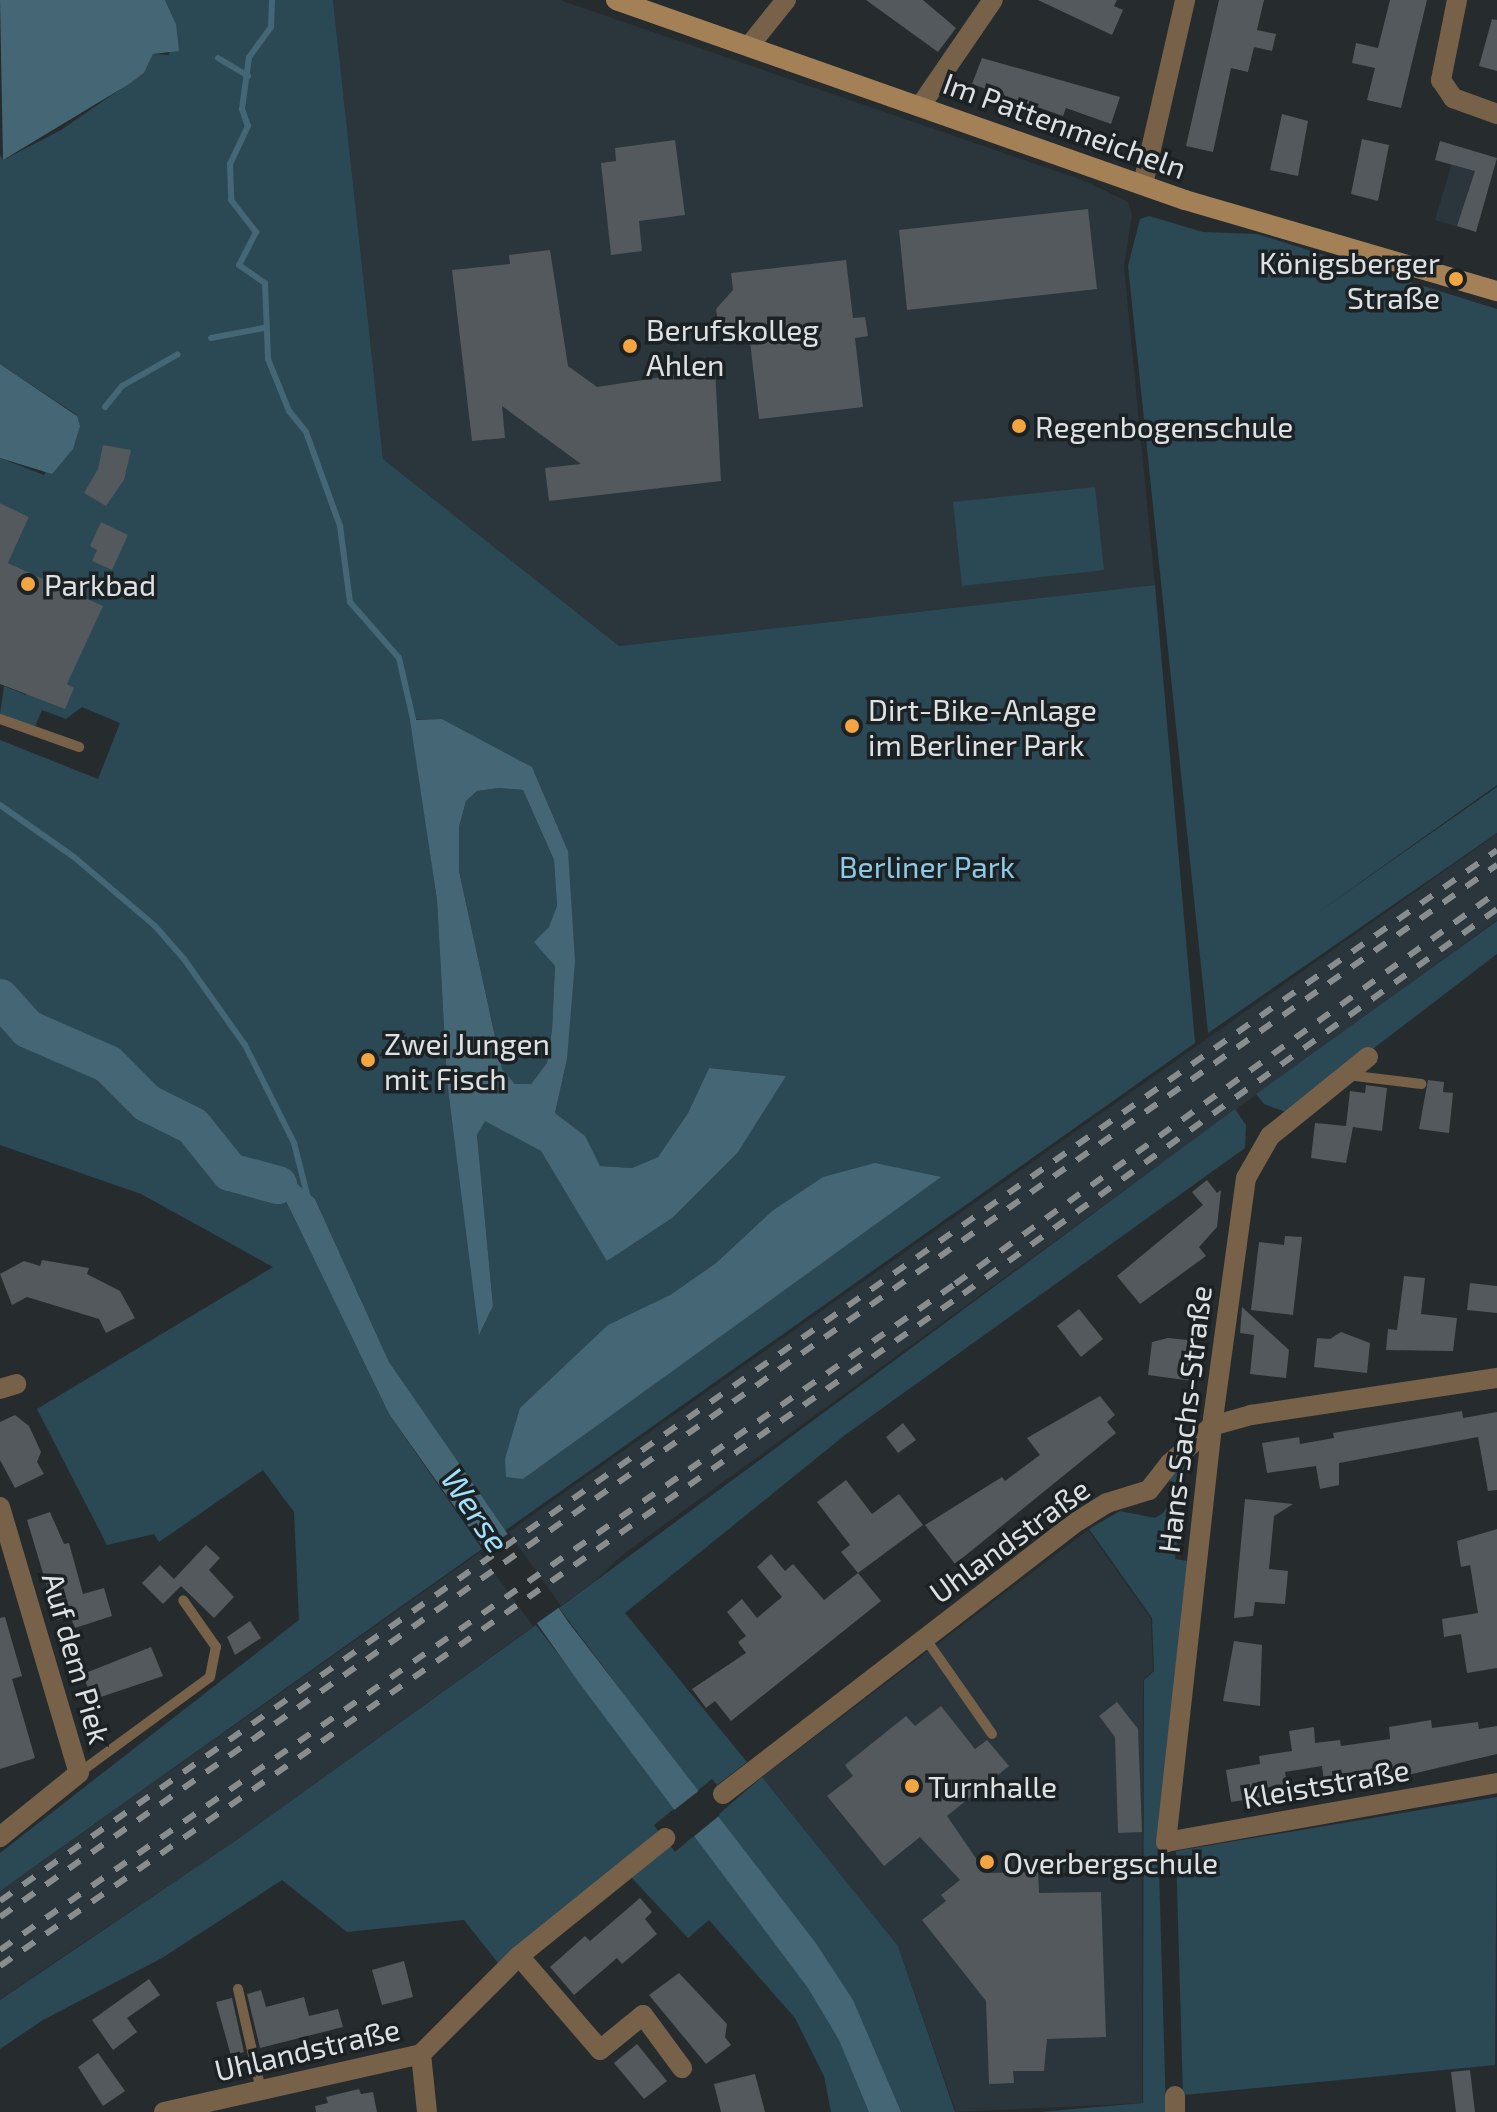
<!DOCTYPE html>
<meta charset="utf-8">
<style>
body{margin:0}
#map{position:relative;width:1497px;height:2112px;overflow:hidden;background:#262c2e;font-family:"Exo 2",sans-serif}
div>[style]{position:absolute}
[style*='--x']{left:calc(var(--x)*1px);top:calc(var(--y)*1px);width:calc(var(--w)*1px);rotate:calc(var(--a)*1deg)}
.built>*{inset:0;background:#2a363b}
.green>*{inset:0;background:#2b4855}
.water>*{inset:0;background:#456675}
.pier>*{inset:0;background:#262c2e}
.stream>*{height:6px;margin:-3px;padding:0 3px;transform-origin:3px;border-radius:3px;background:#456675}
.river>*{height:38px;margin:-19px;padding:0 19px;transform-origin:19px;border-radius:19px;background:#456675}
.building>*{inset:0;background:#53595c}
.lane>*{height:10px;margin:-5px;padding:0 5px;transform-origin:5px;border-radius:5px;background:#786149}
.street>*{height:20px;margin:-10px;padding:0 10px;transform-origin:10px;border-radius:10px;background:#786149}
.secondary>*{height:20px;margin:-10px;padding:0 10px;transform-origin:10px;border-radius:10px;background:#a48057}
.rail>*{height:6px;margin-top:-3px;transform-origin:0;background:repeating-linear-gradient(90deg,#888d8f 0 14px,transparent 0 28px)}
.dots>*{width:22px;height:22px;translate:-50% -50%;box-sizing:border-box;border:4px solid #1c2224;border-radius:50%}
span{translate:-50% -50%;white-space:nowrap;text-align:center;line-height:1.15;-webkit-text-stroke:7px #1c2224;paint-order:stroke}
.street-label{font-size:30px;color:#dee1e3}
.poi-label{font-size:30px;color:#dee1e3}
.right{translate:-100% -50%;text-align:right}
.left{translate:0 -50%;text-align:left}
.park-label{font-size:30px;color:#8ccbe7}
.water-label{font-size:32px;color:#a1e1fd;font-style:italic}
</style>
<div id="map">
<div class="built">
<i style="clip-path:polygon(333px 0,560px 0,1085px 181px,1128px 202px,1132px 214px,1124px 267px,1155px 585px,619px 646px,383px 459px)"></i>
<i style="clip-path:polygon(1457px 146px,1497px 158px,1476px 232px,1435px 220px)"></i>
<i style="clip-path:polygon(1497px 834px,1497px 920px,621px 1556px,595px 1581px,473px 1670px,238px 1839px,0 1999px,0 1891px)"></i>
<i style="clip-path:polygon(1088px 1530px,1151px 1619px,1153px 1670px,1143px 1680px,1142px 2103px,956px 2112px,898px 1946px,762px 1777px)"></i>
</div>
<div class="green">
<i style="clip-path:polygon(evenodd,165px 0,333px 0,383px 459px,619px 646px,1155px 585px,1195px 1043px,503px 1532px,389px 1362px,315px 1199px,232px 1172px,285px 1199px,389px 1414px,482px 1549px,0 1891px,0 1853px,299px 1620px,294px 1512px,263px 1470px,159px 1542px,154px 1534px,107px 1545px,37px 1409px,273px 1267px,141px 1194px,0 1145px,0 740px,98px 779px,120px 723px,82px 707px,66px 719px,42px 710px,34px 729px,0 714px,4px 686px,26px 695px,39px 666px,102px 606px,8px 563px,29px 517px,0 503px,0 458px,44px 475px,77px 415px,0 364px,0 155px,3px 160px,61px 130px,144px 73px,153px 54px,169px 55px,176px 24px,165px 0,411px 719px,442px 719px,532px 767px,568px 851px,567px 1058px,555px 1113px,584px 1136px,600px 1166px,632px 1168px,658px 1157px,688px 1113px,709px 1068px,785px 1076px,608px 1261px,541px 1151px,485px 1120px,477px 1135px,493px 1306px,480px 1333px,447px 1081px,437px 900px,411px 719px,165px 0,940px 1177px,765px 1303px,523px 1479px,608px 1326px,670px 1295px,716px 1263px,772px 1211px,940px 1177px)"></i>
<i style="clip-path:polygon(1149px 216px,1203px 232px,1257px 234px,1497px 309px,1497px 785px,1313px 916px,1497px 787px,1497px 833px,1208px 1033px,1128px 266px,1140px 219px)"></i>
<i style="clip-path:polygon(1095px 487px,1104px 570px,962px 586px,953px 502px)"></i>
<i style="clip-path:polygon(499px 788px,523px 790px,554px 860px,557px 906px,543px 950px,555px 966px,552px 1030px,547px 1063px,531px 1084px,515px 1084px,502px 1069px,459px 871px,459px 827px,466px 801px,477px 791px)"></i>
<i style="clip-path:polygon(1497px 921px,1497px 954px,1289px 1113px,1264px 1104px,1256px 1094px)"></i>
<i style="clip-path:polygon(1235px 1109px,1246px 1125px,1245px 1148px,845px 1435px,625px 1613px,747px 1762px,717px 1785px,712px 1779px,697px 1791px,559px 1608px)"></i>
<i style="clip-path:polygon(1187px 1461px,1175px 1559px,1188px 1561px,1158px 1835px,1166px 2112px,1040px 2112px,1143px 2103px,1144px 1680px,1154px 1671px,1152px 1618px,1089px 1529px,1120px 1511px,1155px 1518px,1163px 1513px,1173px 1497px,1168px 1473px)"></i>
<i style="clip-path:polygon(536px 1625px,675px 1808px,654px 1825px,658px 1831px,498px 1963px,464px 1920px,347px 1932px,282px 1880px,162px 1958px,43px 2020px,0 2049px,0 2000px,238px 1839px)"></i>
<i style="clip-path:polygon(762px 1777px,898px 1946px,955px 2112px,831px 2112px,824px 2076px,795px 2018px,709px 1920px,688px 1938px,629px 1875px,670px 1845px,675px 1852px)"></i>
<i style="clip-path:polygon(1497px 1797px,1495px 2065px,1183px 2095px,1176px 1851px)"></i>
</div>
<div class="water">
<i style="clip-path:polygon(0 0,165px 0,176px 24px,179px 51px,153px 54px,144px 73px,129px 84px,3px 160px)"></i>
<i style="clip-path:polygon(0 364px,77px 416px,80px 426px,73px 449px,52px 474px,0 458px)"></i>
<i style="clip-path:polygon(evenodd,442px 719px,532px 767px,568px 851px,575px 961px,567px 1059px,555px 1113px,585px 1136px,600px 1166px,632px 1168px,658px 1157px,688px 1113px,709px 1068px,786px 1076px,738px 1152px,672px 1218px,607px 1261px,541px 1151px,485px 1121px,477px 1135px,493px 1306px,479px 1335px,447px 1081px,437px 900px,410px 720px,442px 719px,499px 788px,523px 790px,554px 860px,557px 906px,549px 927px,534px 942px,555px 966px,552px 1030px,547px 1063px,531px 1084px,515px 1084px,502px 1069px,459px 871px,459px 827px,466px 801px,477px 791px,499px 788px)"></i>
<i style="clip-path:polygon(875px 1163px,941px 1177px,523px 1479px,506px 1477px,505px 1459px,520px 1408px,608px 1325px,670px 1295px,716px 1263px,772px 1211px,823px 1177px)"></i>
<i style="clip-path:polygon(230px 1172px,291px 1179px,315px 1199px,389px 1362px,569px 1623px,815px 1942px,853px 2000px,901px 2112px,869px 2112px,839px 2040px,808px 1988px,577px 1680px,389px 1414px,285px 1199px)"></i>
</div>
<div class="pier">
<i style="clip-path:polygon(509px 1533px,561px 1606px,533px 1626px,480px 1553px)"></i>
<i style="clip-path:polygon(701px 1789px,720px 1815px,692px 1838px,673px 1811px)"></i>
</div>
<div class="stream">
<i style="--x:272;--y:0;--w:27;--a:92"></i>
<i style="--x:271;--y:27;--w:37;--a:126"></i>
<i style="--x:249;--y:57;--w:52;--a:97.7"></i>
<i style="--x:242;--y:109;--w:18;--a:71"></i>
<i style="--x:248;--y:126;--w:42;--a:115.3"></i>
<i style="--x:230;--y:164;--w:36;--a:88"></i>
<i style="--x:231;--y:200;--w:41;--a:52"></i>
<i style="--x:256;--y:232;--w:37;--a:117"></i>
<i style="--x:239;--y:265;--w:32;--a:35"></i>
<i style="--x:265;--y:283;--w:76;--a:87.7"></i>
<i style="--x:268;--y:359;--w:56;--a:68"></i>
<i style="--x:289;--y:411;--w:27;--a:51"></i>
<i style="--x:306;--y:432;--w:100;--a:70.1"></i>
<i style="--x:340;--y:526;--w:77;--a:82.5"></i>
<i style="--x:350;--y:602;--w:74;--a:48.8"></i>
<i style="--x:399;--y:658;--w:63;--a:77.1"></i>
<i style="--x:218;--y:58;--w:35;--a:31"></i>
<i style="--x:211;--y:338;--w:54;--a:-10.7"></i>
<i style="--x:105;--y:407;--w:27;--a:-51"></i>
<i style="--x:122;--y:386;--w:64;--a:-29.7"></i>
<i style="--x:0;--y:805;--w:90;--a:35.1"></i>
<i style="--x:74;--y:857;--w:106;--a:40.4"></i>
<i style="--x:155;--y:926;--w:44;--a:48.7"></i>
<i style="--x:184;--y:959;--w:105;--a:54.7"></i>
<i style="--x:245;--y:1045;--w:110;--a:63.4"></i>
<i style="--x:294;--y:1143;--w:57;--a:75.7"></i>
</div>
<div class="river">
<i style="--x:0;--y:998;--w:42;--a:47.9"></i>
<i style="--x:28;--y:1029;--w:87;--a:23.6"></i>
<i style="--x:108;--y:1064;--w:55;--a:45"></i>
<i style="--x:147;--y:1103;--w:51;--a:26.6"></i>
<i style="--x:193;--y:1126;--w:59;--a:51.2"></i>
<i style="--x:230;--y:1172;--w:50;--a:15.2"></i>
</div>
<div class="building">
<i style="clip-path:polygon(866px 0,923px 0,956px 28px,938px 52px)"></i>
<i style="clip-path:polygon(1038px 0,1117px 0,1114px 6px,1123px 10px,1112px 35px)"></i>
<i style="clip-path:polygon(1219px 0,1264px 0,1257px 30px,1276px 34px,1272px 51px,1254px 47px,1248px 72px,1231px 68px,1213px 152px,1186px 146px)"></i>
<i style="clip-path:polygon(1390px 0,1427px 0,1401px 108px,1367px 100px,1375px 68px,1352px 63px,1356px 43px,1378px 48px)"></i>
<i style="clip-path:polygon(1492px 19px,1497px 20px,1497px 71px,1479px 66px)"></i>
<i style="clip-path:polygon(982px 58px,1120px 97px,1111px 124px,1066px 108px,1063px 116px,972px 84px)"></i>
<i style="clip-path:polygon(1282px 114px,1308px 121px,1298px 176px,1270px 170px)"></i>
<i style="clip-path:polygon(1362px 139px,1389px 145px,1378px 201px,1351px 194px)"></i>
<i style="clip-path:polygon(675px 140px,685px 215px,639px 221px,642px 251px,611px 255px,601px 163px,616px 161px,615px 148px)"></i>
<i style="clip-path:polygon(1440px 141px,1497px 158px,1476px 232px,1457px 226px,1475px 171px,1435px 160px)"></i>
<i style="clip-path:polygon(1088px 209px,1097px 289px,907px 310px,899px 230px)"></i>
<i style="clip-path:polygon(550px 250px,568px 366px,597px 387px,715px 369px,721px 481px,549px 501px,545px 468px,581px 464px,502px 406px,505px 438px,472px 441px,452px 270px,510px 264px,509px 255px)"></i>
<i style="clip-path:polygon(846px 260px,853px 318px,865px 317px,868px 336px,855px 338px,863px 407px,759px 419px,749px 333px,726px 336px,719px 329px,716px 309px,733px 290px,731px 273px)"></i>
<i style="clip-path:polygon(103px 445px,131px 450px,124px 480px,106px 506px,84px 493px,98px 469px)"></i>
<i style="clip-path:polygon(0 503px,29px 517px,8px 563px,103px 606px,67px 684px,74px 688px,65px 709px,0 684px)"></i>
<i style="clip-path:polygon(101px 522px,128px 535px,112px 570px,92px 561px,97px 550px,90px 546px)"></i>
<i style="clip-path:polygon(1428px 1080px,1444px 1082px,1443px 1092px,1453px 1093px,1449px 1133px,1419px 1129px)"></i>
<i style="clip-path:polygon(1366px 1085px,1387px 1088px,1382px 1131px,1353px 1127px,1346px 1163px,1311px 1158px,1315px 1123px,1346px 1126px,1350px 1091px,1365px 1093px)"></i>
<i style="clip-path:polygon(1207px 1180px,1217px 1193px,1221px 1190px,1217px 1227px,1199px 1247px,1206px 1256px,1140px 1304px,1117px 1276px,1203px 1205px,1192px 1192px)"></i>
<i style="clip-path:polygon(1285px 1236px,1302px 1237px,1293px 1315px,1251px 1310px,1259px 1242px,1284px 1245px)"></i>
<i style="clip-path:polygon(42px 1260px,89px 1268px,87px 1274px,120px 1291px,135px 1318px,106px 1333px,99px 1319px,27px 1297px,12px 1305px,0 1274px,24px 1261px,40px 1266px)"></i>
<i style="clip-path:polygon(1404px 1276px,1425px 1278px,1421px 1314px,1457px 1318px,1453px 1351px,1386px 1350px,1388px 1329px,1397px 1330px)"></i>
<i style="clip-path:polygon(1470px 1283px,1497px 1286px,1497px 1313px,1467px 1310px)"></i>
<i style="clip-path:polygon(1242px 1307px,1289px 1350px,1286px 1378px,1250px 1374px,1254px 1335px,1240px 1333px)"></i>
<i style="clip-path:polygon(1079px 1309px,1103px 1339px,1081px 1357px,1057px 1326px)"></i>
<i style="clip-path:polygon(1341px 1332px,1370px 1343px,1367px 1373px,1314px 1367px,1317px 1338px,1330px 1339px)"></i>
<i style="clip-path:polygon(1168px 1338px,1197px 1341px,1192px 1381px,1148px 1375px,1152px 1342px)"></i>
<i style="clip-path:polygon(1100px 1396px,1115px 1415px,1107px 1422px,1116px 1433px,955px 1564px,925px 1525px,1002px 1477px,1005px 1481px,1040px 1455px,1027px 1438px)"></i>
<i style="clip-path:polygon(1462px 1411px,1463px 1418px,1497px 1412px,1497px 1490px,1488px 1491px,1478px 1437px,1339px 1463px,1339px 1485px,1320px 1489px,1316px 1466px,1267px 1473px,1262px 1443px,1299px 1437px,1300px 1444px,1334px 1438px,1333px 1433px)"></i>
<i style="clip-path:polygon(15px 1415px,29px 1426px,41px 1452px,37px 1462px,44px 1474px,15px 1488px,0 1460px,0 1422px)"></i>
<i style="clip-path:polygon(903px 1423px,916px 1440px,898px 1453px,886px 1437px)"></i>
<i style="clip-path:polygon(846px 1480px,872px 1514px,899px 1494px,923px 1525px,858px 1573px,881px 1601px,731px 1721px,715px 1701px,706px 1708px,692px 1689px,746px 1653px,738px 1642px,746px 1636px,727px 1612px,742px 1599px,757px 1618px,782px 1597px,757px 1567px,771px 1554px,785px 1571px,793px 1564px,824px 1600px,858px 1573px,841px 1552px,850px 1545px,817px 1502px)"></i>
<i style="clip-path:polygon(1245px 1499px,1293px 1504px,1274px 1516px,1269px 1569px,1288px 1571px,1285px 1604px,1255px 1602px,1253px 1616px,1234px 1618px)"></i>
<i style="clip-path:polygon(50px 1512px,64px 1544px,69px 1543px,83px 1594px,104px 1588px,112px 1616px,75px 1628px,70px 1616px,57px 1620px,27px 1520px)"></i>
<i style="clip-path:polygon(1497px 1529px,1497px 1668px,1467px 1673px,1461px 1634px,1444px 1637px,1442px 1619px,1478px 1613px,1470px 1565px,1461px 1567px,1457px 1541px)"></i>
<i style="clip-path:polygon(206px 1545px,220px 1558px,209px 1570px,234px 1597px,214px 1618px,181px 1586px,163px 1604px,142px 1583px,160px 1565px,174px 1579px)"></i>
<i style="clip-path:polygon(5px 1617px,22px 1676px,12px 1679px,35px 1758px,0 1769px,0 1618px)"></i>
<i style="clip-path:polygon(250px 1621px,261px 1638px,235px 1655px,227px 1637px)"></i>
<i style="clip-path:polygon(1234px 1641px,1262px 1645px,1260px 1706px,1223px 1701px)"></i>
<i style="clip-path:polygon(151px 1647px,163px 1676px,92px 1700px,83px 1674px)"></i>
<i style="clip-path:polygon(1117px 1702px,1138px 1729px,1142px 1832px,1118px 1833px,1115px 1737px,1099px 1716px)"></i>
<i style="clip-path:polygon(941px 1706px,975px 1749px,987px 1740px,1009px 1766px,947px 1816px,986px 1873px,1038px 1872px,1039px 1893px,1101px 1892px,1106px 2037px,1047px 2039px,1044px 2071px,1013px 2071px,1014px 2083px,989px 2084px,986px 2001px,922px 1920px,946px 1901px,941px 1895px,960px 1880px,920px 1837px,884px 1866px,827px 1796px,853px 1776px,845px 1765px,906px 1716px,915px 1726px)"></i>
<i style="clip-path:polygon(1431px 1720px,1432px 1728px,1478px 1722px,1479px 1729px,1497px 1726px,1497px 1754px,1412px 1774px,1324px 1781px,1322px 1766px,1285px 1772px,1287px 1784px,1263px 1788px,1264px 1797px,1231px 1802px,1226px 1770px,1260px 1764px,1259px 1756px,1292px 1751px,1289px 1731px,1314px 1727px,1315px 1743px,1340px 1740px,1341px 1746px,1390px 1739px,1389px 1727px)"></i>
<i style="clip-path:polygon(640px 1898px,652px 1912px,645px 1919px,657px 1934px,622px 1964px,617px 1958px,574px 1995px,550px 1967px,585px 1936px,590px 1941px)"></i>
<i style="clip-path:polygon(404px 1961px,413px 1997px,382px 2005px,372px 1970px)"></i>
<i style="clip-path:polygon(679px 1973px,727px 2024px,725px 2037px,731px 2045px,706px 2064px,649px 1995px)"></i>
<i style="clip-path:polygon(149px 1979px,160px 1995px,127px 2018px,137px 2032px,113px 2050px,92px 2020px)"></i>
<i style="clip-path:polygon(261px 1990px,266px 2007px,304px 1997px,309px 2016px,338px 2009px,343px 2027px,260px 2048px,247px 1994px)"></i>
<i style="clip-path:polygon(232px 1998px,244px 2052px,231px 2056px,216px 2002px)"></i>
<i style="clip-path:polygon(637px 2044px,667px 2081px,644px 2099px,614px 2063px)"></i>
<i style="clip-path:polygon(98px 2053px,125px 2091px,103px 2106px,78px 2067px)"></i>
<i style="clip-path:polygon(1470px 2070px,1475px 2112px,1456px 2112px,1451px 2072px)"></i>
<i style="clip-path:polygon(755px 2074px,765px 2112px,721px 2112px,714px 2084px)"></i>
<i style="clip-path:polygon(359px 2089px,361px 2094px,373px 2092px,377px 2112px,316px 2112px,315px 2106px,328px 2103px,326px 2097px)"></i>
</div>
<div class="lane">
<i style="--x:0;--y:719;--w:84;--a:19.5"></i>
<i style="--x:1347;--y:1075;--w:75;--a:6.9"></i>
<i style="--x:925;--y:1638;--w:117;--a:55.1"></i>
<i style="--x:79;--y:1773;--w:162;--a:-36.2"></i>
<i style="--x:210;--y:1677;--w:31;--a:-79"></i>
<i style="--x:216;--y:1647;--w:57;--a:-125.1"></i>
<i style="--x:238;--y:1989;--w:104;--a:77.2"></i>
</div>
<div class="street">
<i style="--x:1457;--y:0;--w:82;--a:101.3"></i>
<i style="--x:1441;--y:80;--w:22;--a:56"></i>
<i style="--x:1453;--y:98;--w:47;--a:20"></i>
<i style="--x:749;--y:46;--w:59;--a:-51.2"></i>
<i style="--x:921;--y:105;--w:127;--a:-55.6"></i>
<i style="--x:1143;--y:184;--w:189;--a:-77.1"></i>
<i style="--x:1368;--y:1057;--w:126;--a:141.1"></i>
<i style="--x:1270;--y:1136;--w:48;--a:119.7"></i>
<i style="--x:1246;--y:1178;--w:250;--a:97.8"></i>
<i style="--x:1212;--y:1426;--w:419;--a:96.3"></i>
<i style="--x:1166;--y:1842;--w:336;--a:-10.1"></i>
<i style="--x:0;--y:1389;--w:17;--a:-17"></i>
<i style="--x:0;--y:1507;--w:277;--a:73.5"></i>
<i style="--x:79;--y:1773;--w:102;--a:141"></i>
<i style="--x:723;--y:1794;--w:448;--a:-37.6"></i>
<i style="--x:1078;--y:1521;--w:34;--a:-32"></i>
<i style="--x:1107;--y:1503;--w:44;--a:-17.2"></i>
<i style="--x:1149;--y:1490;--w:33;--a:-52"></i>
<i style="--x:1169;--y:1464;--w:57;--a:-41.5"></i>
<i style="--x:1212;--y:1426;--w:41;--a:-15.8"></i>
<i style="--x:1251;--y:1415;--w:249;--a:-8.6"></i>
<i style="--x:519;--y:1956;--w:124;--a:49.2"></i>
<i style="--x:600;--y:2050;--w:55;--a:-39.1"></i>
<i style="--x:643;--y:2015;--w:66;--a:53.7"></i>
<i style="--x:421;--y:2054;--w:58;--a:84.1"></i>
<i style="--x:1175;--y:2096;--w:16;--a:90"></i>
<i style="--x:164;--y:2112;--w:263;--a:-12.7"></i>
<i style="--x:421;--y:2054;--w:139;--a:-45"></i>
<i style="--x:519;--y:1956;--w:188;--a:-38.9"></i>
</div>
<div class="secondary">
<i style="--x:616;--y:0;--w:603;--a:19.37"></i>
<i style="--x:1185;--y:200;--w:325;--a:16.3"></i>
</div>
<div class="rail">
<i style="--x:0;--y:1901;--w:1829;--a:-35.07"></i>
<i style="--x:0;--y:1917;--w:1830;--a:-35.1"></i>
<i style="--x:0;--y:1950;--w:1164;--a:-34.89"></i>
<i style="--x:955;--y:1284;--w:669;--a:-35.88"></i>
<i style="--x:0;--y:1966;--w:1174;--a:-34.91"></i>
<i style="--x:963;--y:1294;--w:658;--a:-35.79"></i>
</div>
<div class="dots">
<i style="left:1456px;top:279px;background:#f2a541"></i>
<i style="left:630px;top:346px;background:#f2a541"></i>
<i style="left:1019px;top:426px;background:#f2a541"></i>
<i style="left:28px;top:584px;background:#f2a541"></i>
<i style="left:852px;top:726px;background:#f2a541"></i>
<i style="left:368px;top:1060px;background:#f2a541"></i>
<i style="left:912px;top:1786px;background:#f2a541"></i>
<i style="left:987px;top:1862px;background:#f2a541"></i>
</div>
<div class="street-label">
<span style="left:1065px;top:125px;rotate:20deg">Im Pattenmeicheln</span>
<span style="left:1184px;top:1419px;rotate:-83deg">Hans-Sachs-Straße</span>
<span style="left:1009px;top:1540px;rotate:-36deg">Uhlandstraße</span>
<span style="left:77px;top:1658px;rotate:74deg">Auf dem Piek</span>
<span style="left:1326px;top:1783px;rotate:-10deg">Kleiststraße</span>
<span style="left:307px;top:2049px;rotate:-13deg">Uhlandstraße</span>
</div>
<div class="poi-label">
<span class="right" style="left:1440px;top:279px">Königsberger<br>Straße</span>
<span class="left" style="left:646px;top:346px">Berufskolleg<br>Ahlen</span>
<span class="left" style="left:1035px;top:426px">Regenbogenschule</span>
<span class="left" style="left:44px;top:584px">Parkbad</span>
<span class="left" style="left:868px;top:726px">Dirt-Bike-Anlage<br>im Berliner Park</span>
<span class="left" style="left:384px;top:1060px">Zwei Jungen<br>mit Fisch</span>
<span class="left" style="left:928px;top:1786px">Turnhalle</span>
<span class="left" style="left:1003px;top:1862px">Overbergschule</span>
</div>
<div class="park-label">
<span style="left:927px;top:866px">Berliner Park</span>
</div>
<div class="water-label">
<span style="left:476px;top:1510px;rotate:56deg">Werse</span>
</div>
</div>
